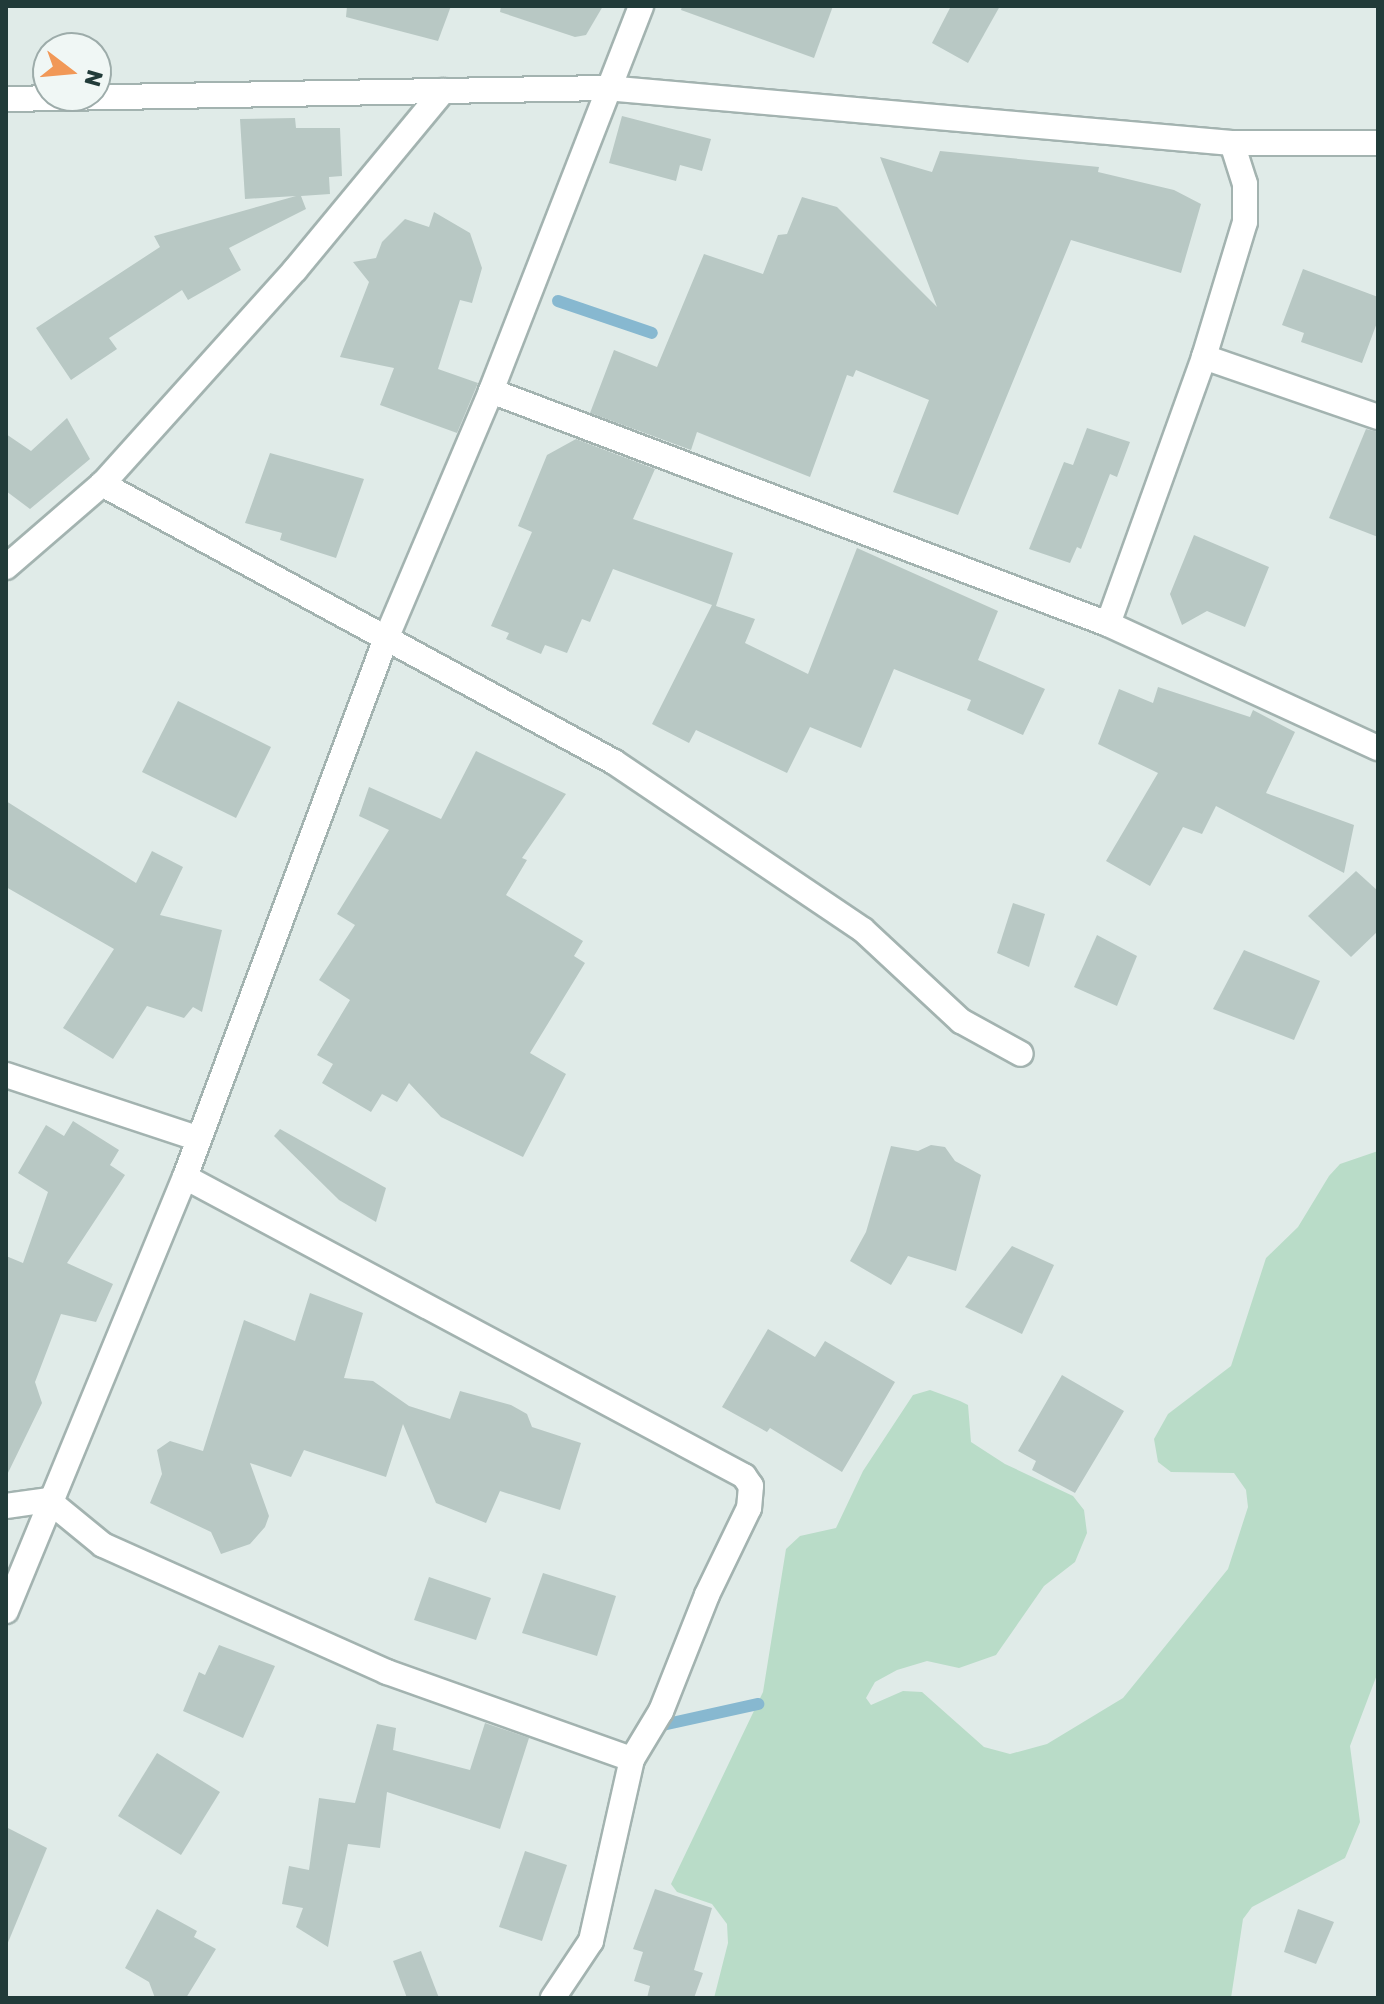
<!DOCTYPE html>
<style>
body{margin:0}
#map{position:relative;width:1384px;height:2004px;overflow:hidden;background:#e0ebe8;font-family:Rubik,sans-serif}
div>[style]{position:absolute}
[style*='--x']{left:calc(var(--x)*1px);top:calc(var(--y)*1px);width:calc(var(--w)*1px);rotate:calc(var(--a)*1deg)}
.green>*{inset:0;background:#b9dcc8}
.stream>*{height:12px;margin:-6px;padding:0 6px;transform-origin:6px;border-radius:6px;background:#87b8d0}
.building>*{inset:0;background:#b8c8c4}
.roads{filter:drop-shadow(2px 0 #a3b3b0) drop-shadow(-2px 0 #a3b3b0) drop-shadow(0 2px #a3b3b0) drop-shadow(0 -2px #a3b3b0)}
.minor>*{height:24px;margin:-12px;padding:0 12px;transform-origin:12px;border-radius:12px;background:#fff}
span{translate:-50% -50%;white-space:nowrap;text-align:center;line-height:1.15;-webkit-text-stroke:6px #f0f7f5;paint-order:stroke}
.frame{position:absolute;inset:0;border:8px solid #213b39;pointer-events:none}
.north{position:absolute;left:32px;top:32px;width:80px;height:80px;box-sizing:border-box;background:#f0f7f5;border:2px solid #9dacaa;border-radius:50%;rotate:106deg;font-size:22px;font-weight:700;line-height:32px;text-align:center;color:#213b39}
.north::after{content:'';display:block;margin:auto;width:28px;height:36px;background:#f19857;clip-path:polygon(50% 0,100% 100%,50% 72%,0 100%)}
</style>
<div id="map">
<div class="green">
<i style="clip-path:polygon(1378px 1151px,1378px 1672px,1350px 1746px,1360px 1822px,1345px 1858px,1252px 1907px,1243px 1919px,1231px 1998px,714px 1998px,728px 1943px,727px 1924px,712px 1904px,677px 1892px,671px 1884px,763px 1692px,786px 1549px,800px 1536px,836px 1528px,863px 1471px,913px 1395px,930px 1390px,960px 1401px,968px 1405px,971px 1442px,1005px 1464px,1073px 1496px,1084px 1510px,1087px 1533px,1075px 1562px,1044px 1586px,996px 1655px,959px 1668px,927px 1661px,897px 1670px,875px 1682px,866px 1698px,871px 1705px,903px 1691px,922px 1692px,984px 1747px,1010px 1754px,1047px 1744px,1123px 1698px,1228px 1569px,1248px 1507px,1246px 1490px,1234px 1473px,1171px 1472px,1158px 1462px,1154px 1439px,1168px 1414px,1231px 1366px,1266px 1258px,1298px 1227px,1329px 1176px,1340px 1164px)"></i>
</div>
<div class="stream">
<i style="--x:558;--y:301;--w:99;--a:18.8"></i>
<i style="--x:649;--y:1728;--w:112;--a:-12.4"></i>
</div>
<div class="building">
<i style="clip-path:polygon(347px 6px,451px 6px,438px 41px,346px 17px)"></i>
<i style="clip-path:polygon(501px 6px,603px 6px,586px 35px,575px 37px,500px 12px)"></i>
<i style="clip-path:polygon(682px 6px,833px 6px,814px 58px,681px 10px)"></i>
<i style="clip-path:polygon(951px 6px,1000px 6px,968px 63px,932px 43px)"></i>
<i style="clip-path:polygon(622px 116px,711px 139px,702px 171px,680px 165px,676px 181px,609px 163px)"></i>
<i style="clip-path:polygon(295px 118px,296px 128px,340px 128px,342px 176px,329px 177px,330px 194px,301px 196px,306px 209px,229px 248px,241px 270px,188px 300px,182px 290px,109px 338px,117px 349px,71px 380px,36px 328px,160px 247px,154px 236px,296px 196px,245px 199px,240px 119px)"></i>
<i style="clip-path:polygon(940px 151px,1099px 167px,1098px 172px,1174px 190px,1201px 204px,1181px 273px,1071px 240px,958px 515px,893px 492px,929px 400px,856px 370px,853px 377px,847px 375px,810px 477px,697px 432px,691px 450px,590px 413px,614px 350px,657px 367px,704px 254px,763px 274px,778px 235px,787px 234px,802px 197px,837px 207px,937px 307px,880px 157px,932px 172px)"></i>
<i style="clip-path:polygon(434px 212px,470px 233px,482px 268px,472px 303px,460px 300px,438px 369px,478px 383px,457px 433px,380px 405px,394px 368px,340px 357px,369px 282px,353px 262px,376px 258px,382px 242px,405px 219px,429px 227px)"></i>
<i style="clip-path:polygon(1303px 269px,1378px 297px,1378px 320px,1362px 363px,1301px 342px,1304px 333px,1282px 325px)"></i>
<i style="clip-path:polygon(67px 418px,90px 459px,30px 509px,6px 491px,6px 434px,31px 451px)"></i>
<i style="clip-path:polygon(1087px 428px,1130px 442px,1117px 477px,1110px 474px,1081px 549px,1077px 547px,1070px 563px,1029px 549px,1064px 462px,1073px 465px)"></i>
<i style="clip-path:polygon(1366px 429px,1378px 432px,1378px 537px,1329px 518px)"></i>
<i style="clip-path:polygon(576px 439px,655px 469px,633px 519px,733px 553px,716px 606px,755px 619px,745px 643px,808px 674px,857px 548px,998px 611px,978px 660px,1045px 689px,1023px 735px,967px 710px,971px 700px,894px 669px,861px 748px,810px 727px,787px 773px,696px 730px,689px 743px,652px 724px,712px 605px,613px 569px,590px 622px,582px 619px,567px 653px,545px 645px,541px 654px,506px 639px,509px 633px,491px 626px,532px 532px,518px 526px,547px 455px)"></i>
<i style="clip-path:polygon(270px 453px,364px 479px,336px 558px,280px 540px,282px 533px,245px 523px)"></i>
<i style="clip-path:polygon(1194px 535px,1269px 567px,1245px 627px,1207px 611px,1182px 625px,1170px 594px)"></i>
<i style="clip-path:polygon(1158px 687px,1250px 717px,1253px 710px,1295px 732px,1266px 793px,1354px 825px,1344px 873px,1216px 806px,1202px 834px,1183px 827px,1150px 886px,1106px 861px,1158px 773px,1098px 744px,1119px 689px,1153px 703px)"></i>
<i style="clip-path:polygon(178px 701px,271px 747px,236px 818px,142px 772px)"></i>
<i style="clip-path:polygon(476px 751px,566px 794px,522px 858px,527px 860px,506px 895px,583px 941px,574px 956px,585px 963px,530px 1053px,566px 1074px,523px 1157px,441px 1117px,409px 1083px,397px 1102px,382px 1094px,371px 1112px,322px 1083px,333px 1064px,317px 1055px,350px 1000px,319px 980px,355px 925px,337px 914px,389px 830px,359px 816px,369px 787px,441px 819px)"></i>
<i style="clip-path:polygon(6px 801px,136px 883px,152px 851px,183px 867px,160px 915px,222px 930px,202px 1012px,193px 1007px,184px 1018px,147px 1006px,113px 1059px,63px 1028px,114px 949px,6px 887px)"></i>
<i style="clip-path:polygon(1356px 871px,1378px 891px,1378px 931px,1351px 957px,1308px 916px)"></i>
<i style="clip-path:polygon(1013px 903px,1045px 914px,1029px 967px,997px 953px)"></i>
<i style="clip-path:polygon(1097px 935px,1137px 956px,1117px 1006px,1074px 987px)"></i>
<i style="clip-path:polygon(1244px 950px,1320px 981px,1294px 1040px,1213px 1009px)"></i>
<i style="clip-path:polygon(73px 1121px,119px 1150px,110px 1165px,125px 1175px,67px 1263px,113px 1284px,96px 1322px,61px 1314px,35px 1382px,42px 1403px,6px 1477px,6px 1256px,23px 1263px,48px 1192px,18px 1173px,46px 1125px,64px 1136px)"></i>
<i style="clip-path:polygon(280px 1129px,386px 1188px,376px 1222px,339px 1200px,274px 1136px)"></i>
<i style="clip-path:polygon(931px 1145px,945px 1147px,955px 1161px,981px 1175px,956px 1271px,908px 1256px,891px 1285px,850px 1261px,866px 1232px,891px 1146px,918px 1151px)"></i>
<i style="clip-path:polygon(1012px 1246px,1054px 1265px,1022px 1334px,965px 1307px)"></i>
<i style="clip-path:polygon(310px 1293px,363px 1313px,344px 1378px,373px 1381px,409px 1406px,450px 1419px,460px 1391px,511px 1405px,527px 1414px,532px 1427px,581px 1443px,560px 1510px,500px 1491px,486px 1523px,436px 1503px,403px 1424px,386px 1477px,304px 1450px,291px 1477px,250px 1463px,269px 1516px,265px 1527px,250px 1544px,221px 1554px,211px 1532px,150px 1503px,162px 1474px,157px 1450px,170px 1441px,203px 1451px,244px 1320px,295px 1341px)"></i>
<i style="clip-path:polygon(768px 1329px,815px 1357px,825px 1341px,895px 1382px,842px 1472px,770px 1428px,767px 1432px,722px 1407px)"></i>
<i style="clip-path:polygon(1062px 1375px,1124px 1411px,1075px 1493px,1032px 1470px,1036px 1461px,1018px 1451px)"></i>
<i style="clip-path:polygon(543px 1573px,616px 1596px,597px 1656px,522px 1633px)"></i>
<i style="clip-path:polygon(429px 1577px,491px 1598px,476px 1640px,414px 1620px)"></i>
<i style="clip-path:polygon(219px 1645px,275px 1666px,243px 1738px,183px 1711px,199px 1672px,205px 1675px)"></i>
<i style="clip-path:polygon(485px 1723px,529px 1738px,500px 1829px,387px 1792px,380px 1848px,348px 1844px,328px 1947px,296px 1927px,303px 1908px,282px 1904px,289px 1866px,309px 1870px,319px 1798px,355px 1803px,377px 1724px,396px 1728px,393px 1750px,470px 1770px)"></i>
<i style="clip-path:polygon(157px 1753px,220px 1792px,181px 1855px,118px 1816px)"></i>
<i style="clip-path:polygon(6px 1827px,47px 1848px,7px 1945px,6px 1945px)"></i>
<i style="clip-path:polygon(525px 1851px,567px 1865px,542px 1941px,499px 1927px)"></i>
<i style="clip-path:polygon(655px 1889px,712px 1908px,694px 1970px,703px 1973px,694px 1998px,647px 1998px,650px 1986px,634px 1981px,643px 1952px,633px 1949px)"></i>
<i style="clip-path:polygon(157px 1909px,197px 1931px,194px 1937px,216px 1949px,186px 1998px,155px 1998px,149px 1982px,125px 1968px)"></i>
<i style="clip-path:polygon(1298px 1909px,1334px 1922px,1316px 1964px,1284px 1952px)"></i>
<i style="clip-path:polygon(421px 1951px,439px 1998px,407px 1998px,393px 1961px)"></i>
</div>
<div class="roads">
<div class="minor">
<i style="--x:443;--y:91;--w:232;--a:129.6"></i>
<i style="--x:295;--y:270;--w:288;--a:132"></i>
<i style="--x:102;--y:484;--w:583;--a:28.5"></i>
<i style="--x:614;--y:762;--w:300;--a:34"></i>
<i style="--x:863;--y:930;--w:134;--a:42.9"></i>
<i style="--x:961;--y:1021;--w:68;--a:28.8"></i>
<i style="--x:6;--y:99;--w:600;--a:-1.05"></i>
<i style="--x:606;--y:88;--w:628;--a:5.02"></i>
<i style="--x:1232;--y:143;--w:146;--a:0"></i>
<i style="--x:1204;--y:357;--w:184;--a:19"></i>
<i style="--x:491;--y:391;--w:660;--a:20.69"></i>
<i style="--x:1108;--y:624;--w:297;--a:24.7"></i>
<i style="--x:6;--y:567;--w:127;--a:-40.8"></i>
<i style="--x:1108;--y:624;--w:284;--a:-70.2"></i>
<i style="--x:1204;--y:357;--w:141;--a:-73.1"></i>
<i style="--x:1245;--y:222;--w:38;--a:-90"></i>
<i style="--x:1245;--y:184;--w:43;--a:-107.6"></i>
<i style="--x:6;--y:1075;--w:203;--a:18.3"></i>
<i style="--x:185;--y:1177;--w:634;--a:28.14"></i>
<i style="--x:744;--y:1476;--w:12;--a:55"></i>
<i style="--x:751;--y:1486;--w:22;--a:95"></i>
<i style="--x:749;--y:1508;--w:97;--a:115.8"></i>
<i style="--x:707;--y:1595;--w:125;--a:111.6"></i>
<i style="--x:661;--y:1711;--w:56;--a:121.1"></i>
<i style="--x:632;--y:1759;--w:187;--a:102.7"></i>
<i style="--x:591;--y:1941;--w:69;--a:123.7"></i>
<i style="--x:6;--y:1506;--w:42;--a:-8.1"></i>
<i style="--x:48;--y:1500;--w:71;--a:39.3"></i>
<i style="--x:103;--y:1545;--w:311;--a:24.1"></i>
<i style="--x:387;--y:1672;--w:260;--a:19.6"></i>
<i style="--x:6;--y:1611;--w:469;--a:-67.6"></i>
<i style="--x:185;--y:1177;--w:572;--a:-69.54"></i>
<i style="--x:385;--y:641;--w:272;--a:-67"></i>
<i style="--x:491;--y:391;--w:413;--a:-68.7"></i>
</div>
</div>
<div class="frame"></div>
<div class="north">N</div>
</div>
